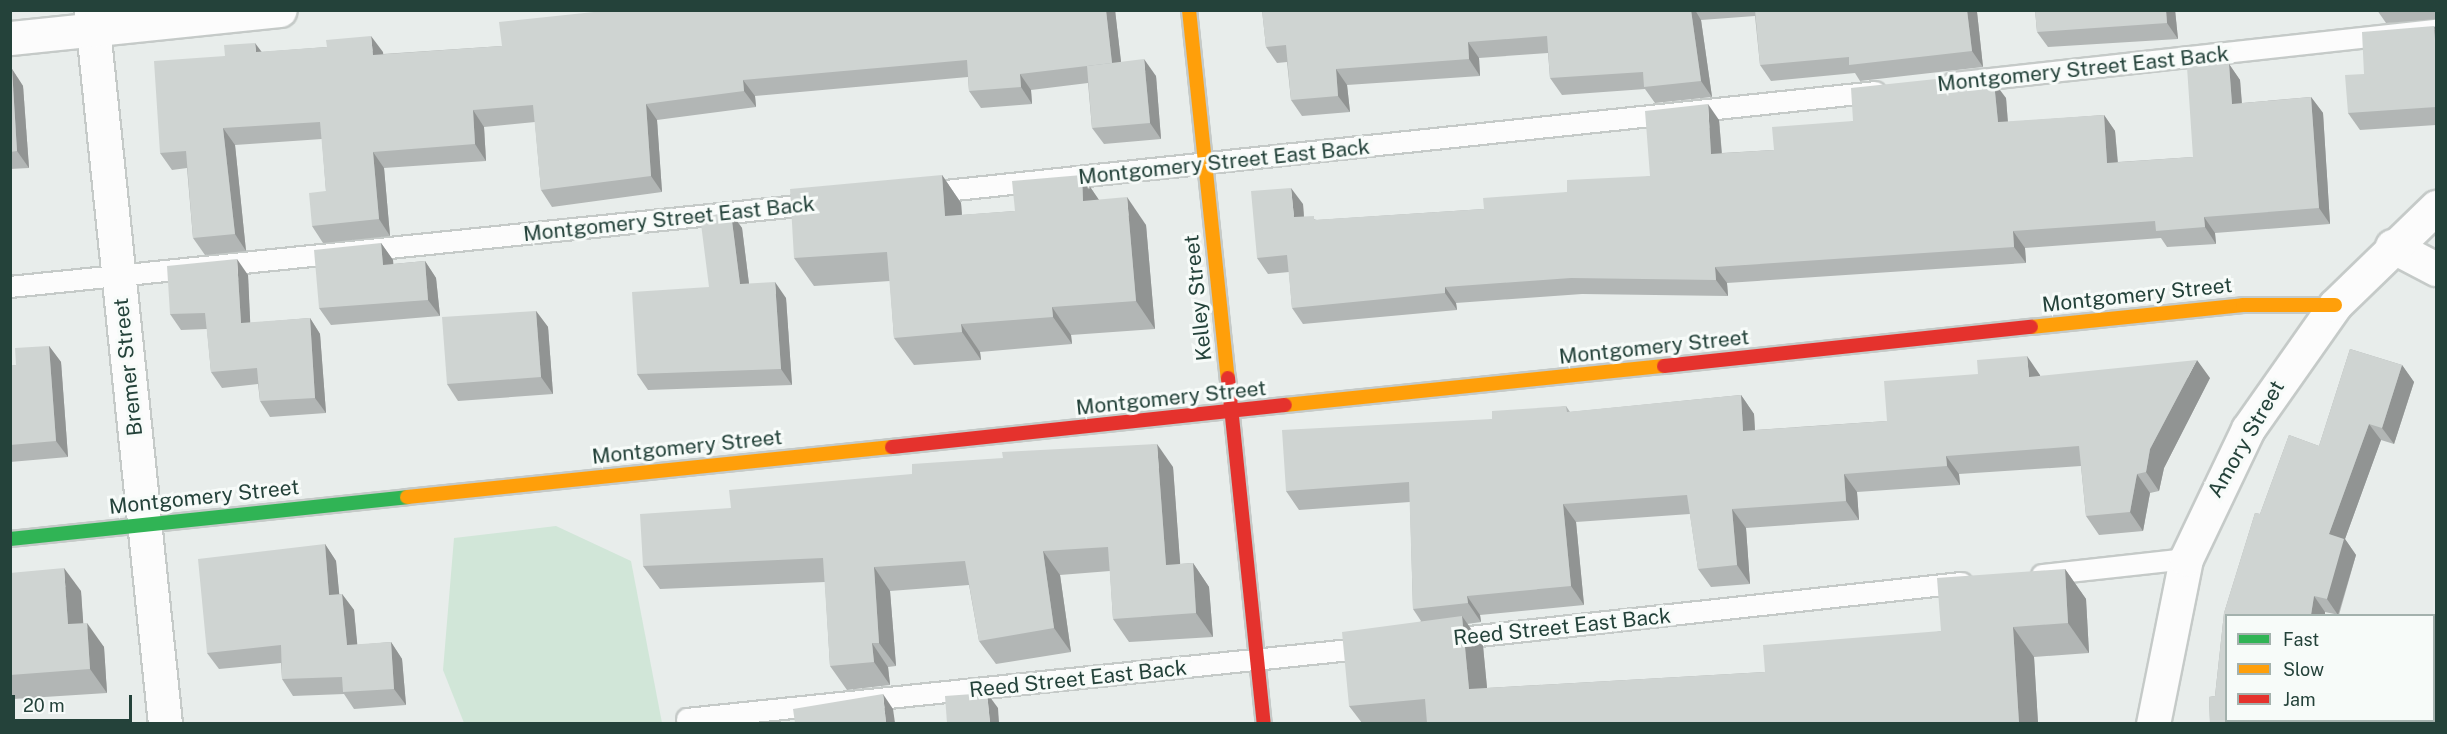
<!DOCTYPE html>
<style>
body{margin:0}
#map{position:relative;width:2447px;height:734px;overflow:hidden;background:#e8edeb;font-family:"Public Sans",sans-serif}
div>[style]{position:absolute}
[style*='--x']{left:calc(var(--x)*1px);top:calc(var(--y)*1px);width:calc(var(--w)*1px);rotate:calc(var(--a)*1deg)}
.green>*{inset:0;background:#d1e6d8}
.roads{filter:drop-shadow(2px 0 #c5cac8) drop-shadow(-2px 0 #c5cac8) drop-shadow(0 2px #c5cac8) drop-shadow(0 -2px #c5cac8)}
.lane>*{height:20px;margin:-10px;padding:0 10px;transform-origin:10px;border-radius:10px;background:#fcfcfc}
.street>*{height:33px;margin:-16.5px;padding:0 16.5px;transform-origin:16.5px;border-radius:16.5px;background:#fcfcfc}
.fast>*{height:14px;margin:-7px;padding:0 7px;transform-origin:7px;border-radius:7px;background:#30b455}
.slow>*{height:14px;margin:-7px;padding:0 7px;transform-origin:7px;border-radius:7px;background:#ff9f0a}
.jam>*{height:14px;margin:-7px;padding:0 7px;transform-origin:7px;border-radius:7px;background:#e5322d}
.wall>*{inset:0;background:#b2b6b5}
.shaded-wall>*{inset:0;background:#919493}
.building>*{inset:0;background:#cfd4d2}
span{translate:-50% -50%;white-space:nowrap;text-align:center;line-height:1.15;-webkit-text-stroke:6px #f7fbf9;paint-order:stroke}
.street-label{font-size:21px;color:#24423a}
.frame{position:absolute;inset:0;border:12px solid #24423a;pointer-events:none}
.legend{position:absolute;left:2225px;top:614px;width:210px;height:108px;box-sizing:border-box;background:#f7fbf9;border:2px solid #a3b1ad;margin:0;padding:8px 10px;list-style:none;font-size:18px;color:#24423a}
.legend li{display:flex;align-items:center;gap:12px;height:30px}
.legend b{width:30px;border:2px solid #a3b1ad}
.scale{position:absolute;left:12px;top:695px;width:120px;height:27px;box-sizing:border-box;border:3px solid #24423a;border-top:0;padding-left:8px;font-size:18px;line-height:21px;white-space:nowrap;color:#24423a;-webkit-text-stroke:4px #f7fbf9;paint-order:stroke}
</style>
<div id="map">
<div class="green">
<i style="clip-path:polygon(556px 526px,631px 561px,662px 723px,464px 723px,443px 670px,454px 538px)"></i>
</div>
<div class="roads">
<div class="lane">
<i style="--x:1953;--y:83;--w:486;--a:-6.3"></i>
<i style="--x:927;--y:193;--w:954;--a:-6.07"></i>
<i style="--x:10;--y:287;--w:811;--a:-5.87"></i>
<i style="--x:2042;--y:575;--w:145;--a:-6.3"></i>
<i style="--x:1452;--y:639;--w:513;--a:-6.27"></i>
<i style="--x:687;--y:719;--w:686;--a:-5.94"></i>
</div>
<div class="street">
<i style="--x:91;--y:10;--w:718;--a:84.08"></i>
<i style="--x:10;--y:38;--w:271;--a:-5.9"></i>
<i style="--x:2392;--y:246;--w:50;--a:27.6"></i>
<i style="--x:2153;--y:724;--w:168;--a:-78.7"></i>
<i style="--x:2186;--y:559;--w:144;--a:-64.5"></i>
<i style="--x:2248;--y:429;--w:151;--a:-54.9"></i>
<i style="--x:2335;--y:305;--w:141;--a:-44.1"></i>
</div>
<div class="fast">
<i style="--x:10;--y:539;--w:399;--a:-6"></i>
</div>
<div class="slow">
<i style="--x:1189;--y:10;--w:370;--a:84"></i>
<i style="--x:2031;--y:327;--w:213;--a:-5.9"></i>
<i style="--x:2243;--y:305;--w:92;--a:0"></i>
<i style="--x:1285;--y:405;--w:381;--a:-5.9"></i>
<i style="--x:407;--y:497;--w:488;--a:-5.9"></i>
</div>
<div class="jam">
<i style="--x:1664;--y:366;--w:369;--a:-6.1"></i>
<i style="--x:1228;--y:378;--w:348;--a:84.1"></i>
<i style="--x:892;--y:447;--w:395;--a:-6.1"></i>
</div>
</div>
<div class="wall">
<i style="clip-path:polygon(613px 10px,1115px 10px,1121px 62px,1156px 76px,1161px 139px,1104px 144px,1092px 128px,1088px 83px,1031px 90px,1032px 104px,981px 108px,969px 91px,968px 77px,755px 96px,756px 107px,657px 120px,662px 192px,552px 207px,541px 190px,535px 122px,484px 127px,486px 161px,384px 168px,390px 236px,323px 243px,312px 226px,326px 191px,322px 139px,235px 145px,246px 251px,205px 255px,193px 238px,187px 168px,172px 170px,160px 153px,225px 56px,262px 52px,327px 47px,383px 52px,383px 54px,502px 46px)"></i>
<i style="clip-path:polygon(1262px 10px,1976px 10px,1977px 12px,1983px 67px,1860px 81px,1855px 73px,1771px 81px,1760px 65px,1755px 16px,1701px 20px,1712px 97px,1655px 103px,1645px 89px,1562px 95px,1550px 78px,1548px 53px,1479px 58px,1480px 76px,1347px 85px,1350px 112px,1302px 116px,1291px 100px,1287px 62px,1277px 63px,1266px 47px)"></i>
<i style="clip-path:polygon(2035px 10px,2175px 10px,2178px 39px,2048px 47px,2037px 32px)"></i>
<i style="clip-path:polygon(2273px 10px,2323px 10px,2323px 11px,2274px 12px)"></i>
<i style="clip-path:polygon(2377px 10px,2436px 10px,2436px 19px,2386px 23px)"></i>
<i style="clip-path:polygon(2436px 29px,2436px 125px,2360px 130px,2348px 113px,2364px 74px)"></i>
<i style="clip-path:polygon(2229px 64px,2240px 80px,2242px 103px,2311px 97px,2323px 113px,2330px 224px,2215px 233px,2216px 244px,2167px 247px,2161px 238px,2025px 248px,2026px 263px,1727px 283px,1728px 296px,1582px 294px,1456px 303px,1457px 310px,1303px 324px,1292px 308px,1289px 272px,1268px 274px,1257px 258px,1303px 204px,1304px 217px,1317px 220px,1484px 209px,1650px 176px,1719px 120px,1722px 153px,1774px 150px,1853px 121px,1979px 83px,2006px 98px,2008px 122px,2104px 115px,2115px 131px,2118px 162px,2193px 157px)"></i>
<i style="clip-path:polygon(10px 69px,12px 69px,23px 86px,29px 168px,10px 169px)"></i>
<i style="clip-path:polygon(942px 175px,961px 203px,962px 215px,1015px 211px,1082px 175px,1099px 200px,1146px 225px,1155px 329px,1071px 335px,1072px 344px,980px 352px,981px 360px,914px 365px,894px 338px,890px 281px,814px 286px,794px 258px)"></i>
<i style="clip-path:polygon(731px 213px,742px 228px,749px 284px,786px 298px,792px 385px,648px 390px,637px 374px,709px 287px)"></i>
<i style="clip-path:polygon(381px 243px,393px 260px,393px 264px,425px 261px,436px 278px,440px 316px,331px 325px,319px 308px)"></i>
<i style="clip-path:polygon(248px 275px,250px 323px,310px 318px,320px 334px,326px 413px,270px 417px,260px 401px,258px 384px,222px 388px,211px 372px,207px 329px,181px 330px,170px 314px)"></i>
<i style="clip-path:polygon(536px 311px,548px 327px,553px 394px,458px 401px,447px 384px)"></i>
<i style="clip-path:polygon(49px 346px,61px 362px,68px 457px,10px 462px,10px 366px,16px 365px)"></i>
<i style="clip-path:polygon(2350px 349px,2402px 365px,2414px 382px,2394px 444px,2381px 440px,2345px 539px,2356px 555px,2339px 615px,2325px 612px,2325px 615px,2226px 615px,2226px 720px,2308px 720px,2308px 723px,2210px 723px,2209px 697px,2215px 696px,2224px 613px,2255px 513px,2260px 514px,2289px 435px,2319px 446px)"></i>
<i style="clip-path:polygon(2040px 376px,2210px 378px,2164px 468px,2159px 491px,2150px 493px,2143px 531px,2099px 535px,2086px 516px,2081px 466px,1959px 474px,1960px 485px,1857px 492px,1859px 520px,1746px 528px,1750px 584px,1711px 587px,1698px 569px,1690px 514px,1576px 522px,1584px 605px,1480px 615px,1481px 622px,1467px 624px,1483px 646px,1487px 688px,1765px 672px,1941px 631px,2065px 569px,2086px 599px,2089px 653px,2034px 657px,2038px 723px,1362px 723px,1349px 706px,1421px 621px,1413px 609px,1410px 502px,1299px 510px,1286px 491px,1492px 419px,1566px 406px,1570px 412px,1741px 395px,1754px 414px,1755px 430px,1887px 421px)"></i>
<i style="clip-path:polygon(1173px 467px,1180px 564px,1193px 563px,1209px 587px,1213px 637px,1129px 642px,1113px 619px,1110px 571px,1060px 575px,1071px 652px,996px 664px,979px 641px,969px 585px,890px 591px,896px 666px,888px 667px,890px 685px,847px 690px,830px 666px,825px 582px,660px 589px,643px 566px,731px 508px)"></i>
<i style="clip-path:polygon(325px 544px,336px 561px,339px 594px,342px 594px,354px 610px,357px 645px,391px 642px,402px 659px,406px 705px,354px 709px,344px 694px,293px 696px,282px 679px,281px 663px,219px 669px,207px 653px)"></i>
<i style="clip-path:polygon(10px 573px,81px 591px,83px 623px,104px 647px,107px 693px,13px 699px,15px 713px,10px 713px)"></i>
</div>
<div class="shaded-wall">
<i style="clip-path:polygon(1106px 10px,1115px 10px,1123px 79px,1112px 63px)"></i>
<i style="clip-path:polygon(1691px 10px,1695px 10px,1701px 20px,1712px 97px,1701px 81px)"></i>
<i style="clip-path:polygon(1967px 10px,1976px 10px,1977px 12px,1983px 67px,1972px 51px)"></i>
<i style="clip-path:polygon(2166px 10px,2175px 10px,2178px 39px,2167px 23px)"></i>
<i style="clip-path:polygon(2434px 26px,2436px 29px,2436px 53px)"></i>
<i style="clip-path:polygon(371px 36px,383px 52px,385px 71px,373px 55px)"></i>
<i style="clip-path:polygon(1468px 42px,1479px 58px,1480px 76px,1469px 59px)"></i>
<i style="clip-path:polygon(255px 43px,267px 59px,256px 52px)"></i>
<i style="clip-path:polygon(1144px 59px,1156px 76px,1161px 139px,1150px 123px)"></i>
<i style="clip-path:polygon(2229px 64px,2240px 80px,2243px 120px,2232px 104px)"></i>
<i style="clip-path:polygon(12px 69px,23px 86px,29px 168px,17px 151px)"></i>
<i style="clip-path:polygon(1336px 69px,1347px 85px,1350px 112px,1338px 96px)"></i>
<i style="clip-path:polygon(1020px 74px,1031px 90px,1032px 104px,1021px 87px)"></i>
<i style="clip-path:polygon(1974px 75px,1985px 91px,1975px 83px)"></i>
<i style="clip-path:polygon(743px 80px,755px 96px,756px 107px,744px 91px)"></i>
<i style="clip-path:polygon(1994px 82px,2006px 98px,2009px 139px,1998px 122px)"></i>
<i style="clip-path:polygon(2311px 97px,2323px 113px,2330px 224px,2319px 208px)"></i>
<i style="clip-path:polygon(646px 104px,657px 120px,662px 192px,651px 176px)"></i>
<i style="clip-path:polygon(1708px 104px,1719px 120px,1723px 171px,1711px 154px)"></i>
<i style="clip-path:polygon(473px 110px,484px 127px,486px 161px,475px 144px)"></i>
<i style="clip-path:polygon(2104px 115px,2115px 131px,2119px 179px,2107px 163px)"></i>
<i style="clip-path:polygon(223px 128px,235px 145px,246px 251px,235px 234px)"></i>
<i style="clip-path:polygon(373px 152px,384px 168px,390px 236px,379px 219px)"></i>
<i style="clip-path:polygon(942px 175px,961px 203px,964px 244px,945px 216px)"></i>
<i style="clip-path:polygon(1082px 175px,1101px 203px,1083px 201px)"></i>
<i style="clip-path:polygon(1291px 188px,1303px 204px,1305px 234px,1294px 217px)"></i>
<i style="clip-path:polygon(1127px 197px,1146px 225px,1155px 329px,1136px 301px)"></i>
<i style="clip-path:polygon(731px 213px,742px 228px,751px 300px,740px 284px)"></i>
<i style="clip-path:polygon(2204px 217px,2215px 233px,2216px 244px,2205px 227px)"></i>
<i style="clip-path:polygon(2013px 231px,2025px 248px,2026px 263px,2014px 247px)"></i>
<i style="clip-path:polygon(381px 243px,393px 260px,395px 281px,383px 265px)"></i>
<i style="clip-path:polygon(237px 259px,248px 275px,251px 339px,241px 323px)"></i>
<i style="clip-path:polygon(425px 261px,436px 278px,440px 316px,428px 300px)"></i>
<i style="clip-path:polygon(1715px 267px,1727px 283px,1728px 296px,1716px 280px)"></i>
<i style="clip-path:polygon(775px 282px,786px 298px,792px 385px,781px 369px)"></i>
<i style="clip-path:polygon(1445px 287px,1456px 303px,1457px 310px,1445px 293px)"></i>
<i style="clip-path:polygon(1052px 307px,1071px 335px,1072px 344px,1053px 317px)"></i>
<i style="clip-path:polygon(536px 311px,548px 327px,553px 394px,541px 377px)"></i>
<i style="clip-path:polygon(310px 318px,320px 334px,326px 413px,315px 398px)"></i>
<i style="clip-path:polygon(961px 324px,980px 352px,981px 360px,962px 332px)"></i>
<i style="clip-path:polygon(49px 346px,61px 362px,68px 457px,56px 441px)"></i>
<i style="clip-path:polygon(2027px 356px,2040px 375px,2042px 395px,2029px 377px)"></i>
<i style="clip-path:polygon(2197px 360px,2210px 378px,2164px 468px,2159px 491px,2146px 472px,2150px 449px)"></i>
<i style="clip-path:polygon(2402px 365px,2414px 382px,2394px 444px,2382px 428px)"></i>
<i style="clip-path:polygon(1741px 395px,1754px 414px,1756px 450px,1743px 431px)"></i>
<i style="clip-path:polygon(2369px 424px,2381px 440px,2345px 539px,2356px 555px,2338px 615px,2327px 599px,2329px 534px)"></i>
<i style="clip-path:polygon(1157px 444px,1173px 467px,1182px 588px,1166px 565px)"></i>
<i style="clip-path:polygon(1946px 456px,1959px 474px,1960px 485px,1947px 466px)"></i>
<i style="clip-path:polygon(1844px 474px,1857px 492px,1859px 520px,1846px 501px)"></i>
<i style="clip-path:polygon(2137px 474px,2150px 493px,2143px 531px,2130px 512px)"></i>
<i style="clip-path:polygon(1563px 504px,1576px 522px,1584px 605px,1571px 586px)"></i>
<i style="clip-path:polygon(1732px 509px,1746px 528px,1750px 584px,1737px 565px)"></i>
<i style="clip-path:polygon(325px 544px,336px 561px,341px 612px,329px 595px)"></i>
<i style="clip-path:polygon(1043px 551px,1060px 575px,1071px 652px,1054px 628px)"></i>
<i style="clip-path:polygon(1193px 563px,1209px 587px,1213px 637px,1196px 613px)"></i>
<i style="clip-path:polygon(874px 567px,890px 591px,896px 666px,879px 643px)"></i>
<i style="clip-path:polygon(64px 568px,81px 591px,85px 648px,68px 624px)"></i>
<i style="clip-path:polygon(2065px 569px,2086px 599px,2089px 653px,2068px 623px)"></i>
<i style="clip-path:polygon(342px 594px,354px 610px,359px 662px,347px 645px)"></i>
<i style="clip-path:polygon(1467px 596px,1480px 615px,1481px 622px,1468px 603px)"></i>
<i style="clip-path:polygon(2314px 596px,2325px 612px,2325px 615px,2311px 615px)"></i>
<i style="clip-path:polygon(1462px 616px,1483px 646px,1490px 719px,1469px 689px)"></i>
<i style="clip-path:polygon(87px 623px,104px 647px,107px 693px,90px 669px)"></i>
<i style="clip-path:polygon(2013px 627px,2034px 657px,2038px 723px,2019px 723px)"></i>
<i style="clip-path:polygon(391px 642px,402px 659px,406px 705px,394px 689px)"></i>
<i style="clip-path:polygon(872px 643px,888px 667px,890px 685px,874px 662px)"></i>
<i style="clip-path:polygon(987px 693px,998px 708px,999px 723px,990px 723px)"></i>
<i style="clip-path:polygon(883px 694px,893px 709px,895px 723px,886px 723px)"></i>
<i style="clip-path:polygon(10px 695px,13px 699px,15px 713px,10px 707px)"></i>
<i style="clip-path:polygon(2296px 720px,2308px 720px,2308px 723px,2297px 723px)"></i>
</div>
<div class="building">
<i style="clip-path:polygon(613px 10px,1106px 10px,1112px 63px,1020px 74px,1021px 87px,969px 91px,967px 60px,743px 80px,744px 91px,646px 104px,651px 176px,541px 190px,533px 105px,473px 110px,475px 144px,373px 152px,379px 219px,312px 226px,309px 193px,326px 191px,320px 122px,223px 128px,235px 234px,193px 238px,186px 151px,160px 153px,154px 61px,225px 56px,224px 45px,255px 43px,256px 52px,327px 47px,326px 40px,371px 36px,373px 55px,502px 46px,499px 22px)"></i>
<i style="clip-path:polygon(1262px 10px,1691px 10px,1701px 81px,1644px 87px,1643px 72px,1550px 78px,1547px 36px,1468px 42px,1469px 59px,1336px 69px,1338px 96px,1291px 100px,1286px 45px,1266px 47px)"></i>
<i style="clip-path:polygon(1755px 10px,1967px 10px,1972px 51px,1849px 65px,1849px 57px,1760px 65px)"></i>
<i style="clip-path:polygon(2035px 10px,2166px 10px,2167px 23px,2037px 32px)"></i>
<i style="clip-path:polygon(2434px 26px,2436px 53px,2436px 107px,2348px 113px,2345px 75px,2364px 74px,2362px 32px)"></i>
<i style="clip-path:polygon(1144px 59px,1150px 123px,1092px 128px,1087px 66px)"></i>
<i style="clip-path:polygon(2229px 64px,2232px 104px,2311px 97px,2319px 208px,2204px 217px,2205px 227px,2156px 231px,2155px 221px,2013px 231px,2014px 247px,1715px 267px,1716px 280px,1571px 278px,1445px 287px,1445px 293px,1292px 308px,1287px 255px,1257px 258px,1251px 191px,1291px 188px,1294px 217px,1314px 216px,1314px 220px,1484px 209px,1483px 198px,1567px 192px,1567px 180px,1650px 176px,1645px 111px,1708px 104px,1711px 154px,1774px 150px,1772px 127px,1853px 121px,1851px 88px,1974px 75px,1975px 83px,1994px 82px,1998px 122px,2104px 115px,2107px 163px,2193px 157px,2187px 67px)"></i>
<i style="clip-path:polygon(10px 69px,12px 69px,17px 151px,10px 152px)"></i>
<i style="clip-path:polygon(942px 175px,945px 216px,1015px 211px,1012px 181px,1082px 175px,1083px 201px,1127px 197px,1136px 301px,1052px 307px,1053px 317px,961px 324px,962px 332px,894px 338px,887px 252px,794px 258px,790px 189px)"></i>
<i style="clip-path:polygon(731px 213px,740px 284px,775px 282px,781px 369px,637px 374px,632px 292px,709px 287px,700px 216px)"></i>
<i style="clip-path:polygon(381px 243px,383px 265px,425px 261px,428px 300px,319px 308px,314px 250px)"></i>
<i style="clip-path:polygon(237px 259px,241px 323px,310px 318px,315px 398px,260px 401px,257px 368px,211px 372px,205px 313px,170px 314px,167px 266px)"></i>
<i style="clip-path:polygon(536px 311px,541px 377px,447px 384px,442px 317px)"></i>
<i style="clip-path:polygon(49px 346px,56px 441px,10px 445px,10px 366px,16px 365px,15px 348px)"></i>
<i style="clip-path:polygon(2350px 349px,2402px 365px,2382px 428px,2369px 424px,2329px 534px,2344px 539px,2327px 599px,2314px 596px,2311px 615px,2226px 615px,2226px 720px,2296px 720px,2297px 723px,2210px 723px,2209px 697px,2215px 696px,2224px 613px,2255px 513px,2260px 514px,2289px 435px,2319px 446px)"></i>
<i style="clip-path:polygon(2027px 356px,2029px 377px,2197px 360px,2150px 449px,2146px 472px,2137px 474px,2130px 512px,2086px 516px,2079px 446px,1946px 456px,1947px 466px,1844px 474px,1846px 501px,1732px 509px,1737px 565px,1698px 569px,1687px 495px,1563px 504px,1571px 586px,1467px 596px,1468px 603px,1413px 609px,1409px 482px,1286px 491px,1282px 430px,1492px 419px,1492px 411px,1566px 406px,1567px 412px,1741px 395px,1743px 431px,1887px 421px,1884px 381px,1978px 374px,1977px 360px)"></i>
<i style="clip-path:polygon(1157px 444px,1166px 565px,1193px 563px,1196px 613px,1113px 619px,1108px 547px,1043px 551px,1054px 628px,979px 641px,965px 561px,874px 567px,879px 643px,872px 643px,874px 662px,830px 666px,823px 558px,643px 566px,640px 514px,731px 508px,729px 490px,912px 474px,912px 464px,1003px 458px,1002px 452px)"></i>
<i style="clip-path:polygon(325px 544px,329px 595px,342px 594px,347px 645px,391px 642px,394px 689px,343px 692px,342px 677px,282px 679px,281px 645px,207px 653px,198px 559px)"></i>
<i style="clip-path:polygon(64px 568px,68px 624px,87px 623px,90px 669px,10px 675px,10px 573px)"></i>
<i style="clip-path:polygon(2065px 569px,2068px 623px,2013px 627px,2019px 723px,1427px 723px,1425px 699px,1349px 706px,1342px 632px,1462px 616px,1469px 689px,1765px 672px,1763px 645px,1941px 631px,1937px 578px)"></i>
<i style="clip-path:polygon(987px 693px,990px 723px,947px 723px,945px 696px)"></i>
<i style="clip-path:polygon(883px 694px,886px 723px,795px 723px,793px 709px)"></i>
</div>
<div class="street-label">
<span style="left:2083px;top:69px;rotate:-6deg">Montgomery Street East Back</span>
<span style="left:1224px;top:162px;rotate:-6deg">Montgomery Street East Back</span>
<span style="left:669px;top:219px;rotate:-6deg">Montgomery Street East Back</span>
<span style="left:2137px;top:295px;rotate:-6deg">Montgomery Street</span>
<span style="left:1198px;top:298px;rotate:-96deg">Kelley Street</span>
<span style="left:1654px;top:347px;rotate:-6deg">Montgomery Street</span>
<span style="left:128px;top:367px;rotate:-96deg">Bremer Street</span>
<span style="left:1171px;top:398px;rotate:-6deg">Montgomery Street</span>
<span style="left:2246px;top:439px;rotate:-60deg">Amory Street</span>
<span style="left:687px;top:447px;rotate:-6deg">Montgomery Street</span>
<span style="left:204px;top:497px;rotate:-6deg">Montgomery Street</span>
<span style="left:1562px;top:627px;rotate:-6deg">Reed Street East Back</span>
<span style="left:1078px;top:679px;rotate:-6deg">Reed Street East Back</span>
</div>
<div class="frame"></div>
<ul class="legend">
<li><b style="height:8px;background:#30b455"></b>Fast</li>
<li><b style="height:8px;background:#ff9f0a"></b>Slow</li>
<li><b style="height:8px;background:#e5322d"></b>Jam</li>
</ul>
<div class="scale">20 m</div>
</div>
